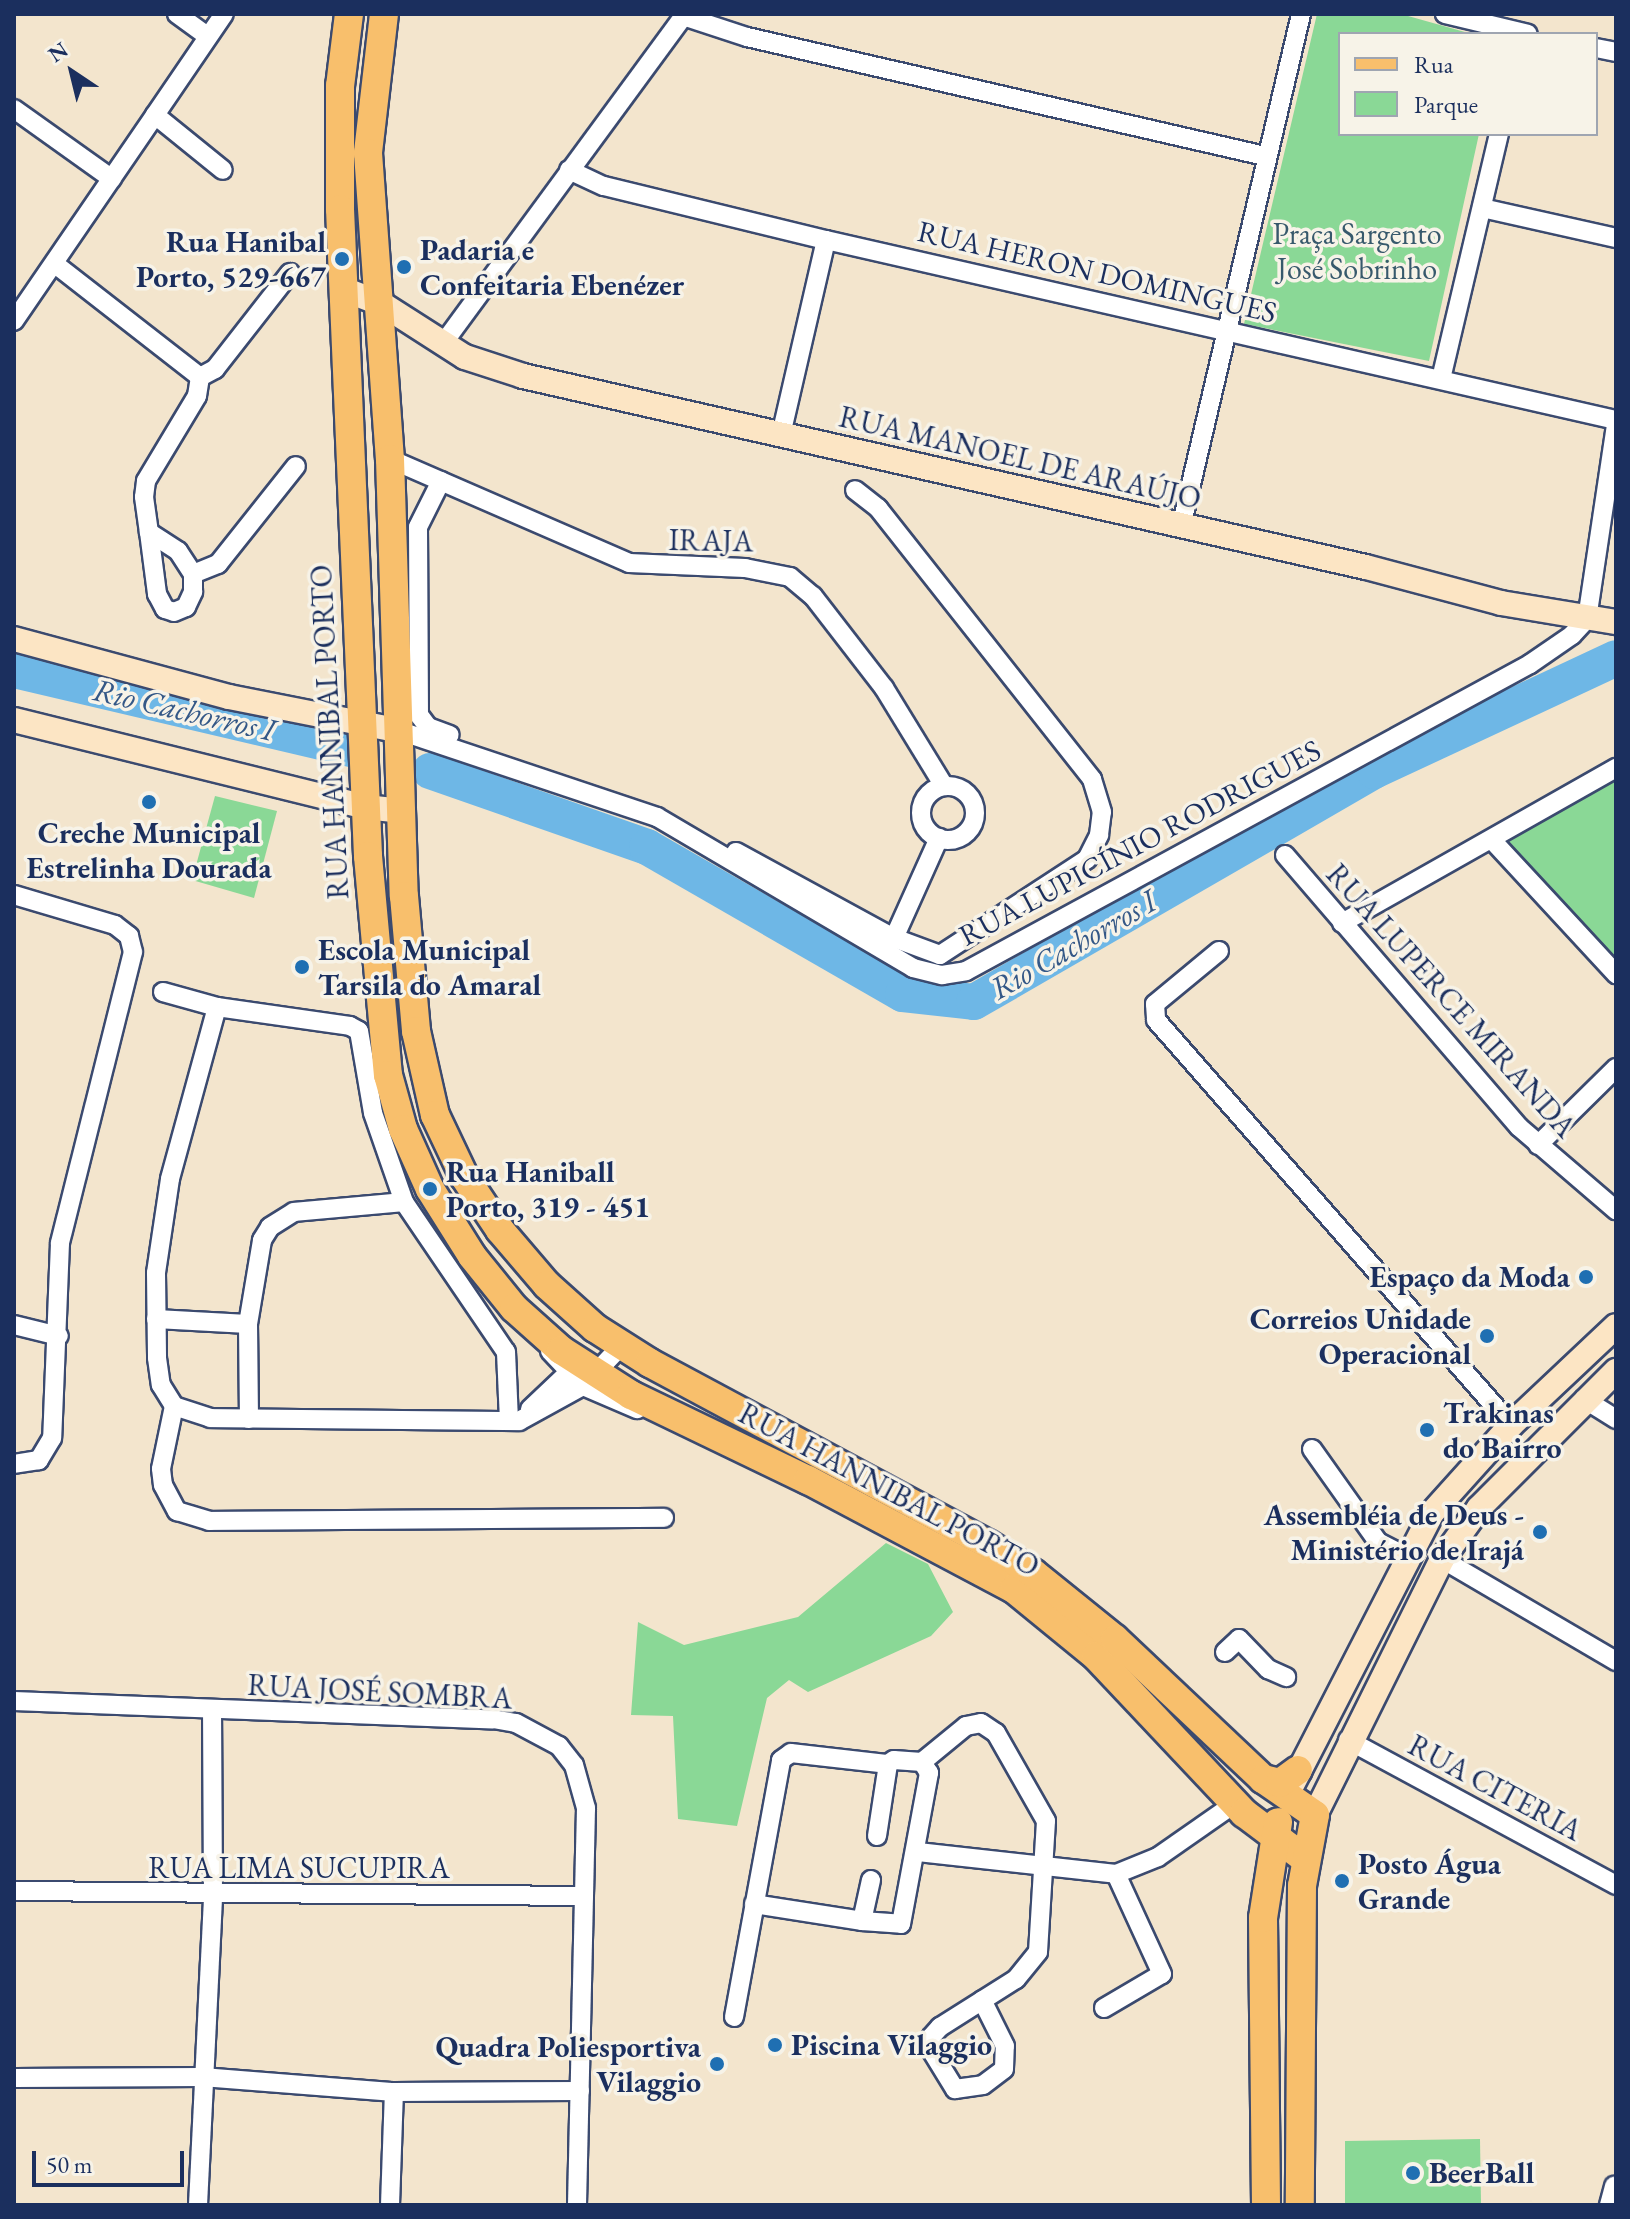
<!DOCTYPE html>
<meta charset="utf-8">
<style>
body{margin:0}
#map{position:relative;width:1630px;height:2219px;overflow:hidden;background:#f3e5cd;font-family:"EB Garamond",serif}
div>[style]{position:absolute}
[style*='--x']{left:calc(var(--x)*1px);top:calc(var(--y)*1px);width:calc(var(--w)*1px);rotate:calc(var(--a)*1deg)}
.green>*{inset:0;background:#8ad896}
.river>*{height:36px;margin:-18px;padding:0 18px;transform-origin:18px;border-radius:18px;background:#6eb7e6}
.roads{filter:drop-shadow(2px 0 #3b4a6f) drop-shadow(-2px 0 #3b4a6f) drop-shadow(0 2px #3b4a6f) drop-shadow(0 -2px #3b4a6f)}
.street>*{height:18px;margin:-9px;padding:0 9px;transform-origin:9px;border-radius:9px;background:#fff}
.street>.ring{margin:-9px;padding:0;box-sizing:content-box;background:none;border:18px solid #fff;border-radius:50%}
.secondary>*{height:24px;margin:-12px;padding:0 12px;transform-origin:12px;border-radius:12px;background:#fce5c4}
.primary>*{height:28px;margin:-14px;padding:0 14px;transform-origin:14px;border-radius:14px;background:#f8bf6c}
.dots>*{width:22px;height:22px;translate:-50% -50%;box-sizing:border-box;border:4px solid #f7f3e8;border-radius:50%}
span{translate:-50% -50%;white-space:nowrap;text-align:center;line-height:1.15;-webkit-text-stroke:7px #f7f3e8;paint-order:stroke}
.park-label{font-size:30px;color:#37596c}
.poi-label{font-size:30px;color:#1b2f5e;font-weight:700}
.right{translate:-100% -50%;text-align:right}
.left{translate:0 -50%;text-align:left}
.street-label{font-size:30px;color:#1b2f5e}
.water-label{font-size:32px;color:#345887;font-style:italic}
.frame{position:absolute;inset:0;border:16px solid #1b2f5e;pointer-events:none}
.legend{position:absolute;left:1338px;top:32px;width:260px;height:104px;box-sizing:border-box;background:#f7f3e8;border:2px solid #9fa5b1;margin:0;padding:10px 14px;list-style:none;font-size:24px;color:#1b2f5e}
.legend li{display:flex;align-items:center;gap:16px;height:40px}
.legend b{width:40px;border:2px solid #9fa5b1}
.north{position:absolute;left:32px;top:32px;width:80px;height:80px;-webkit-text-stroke:6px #f7f3e8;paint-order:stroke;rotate:325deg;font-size:22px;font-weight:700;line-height:32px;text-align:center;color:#1b2f5e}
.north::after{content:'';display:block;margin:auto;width:28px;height:36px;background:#1b2f5e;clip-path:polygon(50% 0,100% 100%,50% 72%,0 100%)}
.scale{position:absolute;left:32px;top:2151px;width:152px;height:36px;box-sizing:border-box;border:4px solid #1b2f5e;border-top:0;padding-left:10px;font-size:24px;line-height:28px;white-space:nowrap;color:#1b2f5e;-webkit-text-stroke:6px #f7f3e8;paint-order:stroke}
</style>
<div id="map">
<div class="green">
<i style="clip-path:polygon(1317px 14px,1401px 14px,1472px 34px,1340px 34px,1340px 134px,1479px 134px,1429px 361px,1244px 324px)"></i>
<i style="clip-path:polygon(1616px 774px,1616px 960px,1504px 840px)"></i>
<i style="clip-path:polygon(215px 796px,277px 811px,254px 898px,192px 880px)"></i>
<i style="clip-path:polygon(886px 1543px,928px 1564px,953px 1612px,931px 1636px,808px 1692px,789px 1680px,767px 1698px,737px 1826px,678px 1819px,673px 1716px,631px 1715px,638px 1622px,684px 1645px,798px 1617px)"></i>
<i style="clip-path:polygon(1480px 2139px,1481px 2205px,1345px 2205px,1345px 2141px)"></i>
</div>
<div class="river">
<i style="--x:14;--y:670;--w:349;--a:13.2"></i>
<i style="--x:430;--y:771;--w:230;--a:19.3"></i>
<i style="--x:647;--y:847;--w:295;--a:29.9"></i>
<i style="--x:903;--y:994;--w:71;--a:6.4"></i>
<i style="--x:974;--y:1002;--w:462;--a:-30"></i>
<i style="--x:1374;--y:771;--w:267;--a:-25"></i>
</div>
<div class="roads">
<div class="street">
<i style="--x:177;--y:14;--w:37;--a:36"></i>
<i style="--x:1445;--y:14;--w:85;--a:13.5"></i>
<i style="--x:683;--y:16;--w:67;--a:18.2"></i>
<i style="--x:747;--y:37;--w:531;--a:12.94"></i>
<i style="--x:1596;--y:48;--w:20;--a:11"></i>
<i style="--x:14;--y:109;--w:120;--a:35.5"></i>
<i style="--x:155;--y:115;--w:122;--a:-55.7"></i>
<i style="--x:569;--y:170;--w:38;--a:25"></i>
<i style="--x:604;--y:186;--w:228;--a:13.7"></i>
<i style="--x:826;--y:240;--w:810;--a:12.84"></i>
<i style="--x:1482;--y:208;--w:137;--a:12.6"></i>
<i style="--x:55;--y:264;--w:184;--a:37.9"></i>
<i style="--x:200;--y:377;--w:19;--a:99"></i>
<i style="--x:197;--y:396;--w:99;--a:121"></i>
<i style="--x:146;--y:481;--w:16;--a:97"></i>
<i style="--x:144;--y:497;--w:35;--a:82"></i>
<i style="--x:149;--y:532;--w:63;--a:82.6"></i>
<i style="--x:157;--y:594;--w:17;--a:62"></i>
<i style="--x:165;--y:609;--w:9;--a:18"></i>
<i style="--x:174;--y:612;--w:13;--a:-23"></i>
<i style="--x:186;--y:607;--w:17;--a:-65"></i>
<i style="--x:193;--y:592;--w:18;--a:-90"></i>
<i style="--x:193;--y:574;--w:27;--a:-123"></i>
<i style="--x:178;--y:551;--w:35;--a:-147"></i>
<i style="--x:14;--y:321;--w:250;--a:-55.6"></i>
<i style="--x:155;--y:115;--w:87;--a:39"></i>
<i style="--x:442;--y:345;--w:411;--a:-53.7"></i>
<i style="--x:200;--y:377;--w:17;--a:-28"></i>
<i style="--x:215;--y:369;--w:122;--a:-52"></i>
<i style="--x:1441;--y:379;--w:252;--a:-76.7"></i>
<i style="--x:781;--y:435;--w:200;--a:-77"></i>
<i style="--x:390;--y:459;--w:261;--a:23.5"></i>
<i style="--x:629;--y:563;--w:116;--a:2.5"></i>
<i style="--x:745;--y:568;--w:46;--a:11.3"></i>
<i style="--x:790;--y:577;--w:30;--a:40"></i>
<i style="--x:813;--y:596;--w:116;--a:52.3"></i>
<i style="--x:884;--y:688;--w:115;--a:58.5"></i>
<i style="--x:441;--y:481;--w:51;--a:116.6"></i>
<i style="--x:418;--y:527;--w:188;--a:89.7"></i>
<i style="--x:419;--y:715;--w:15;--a:53"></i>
<i style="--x:428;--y:727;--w:23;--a:20"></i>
<i style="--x:1181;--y:527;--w:527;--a:-76.83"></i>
<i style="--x:193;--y:574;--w:27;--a:-22"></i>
<i style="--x:218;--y:564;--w:125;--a:-51.5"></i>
<i style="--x:400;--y:731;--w:271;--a:18.5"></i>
<i style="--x:657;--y:817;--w:297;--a:30.5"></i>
<i style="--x:913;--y:968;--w:30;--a:14"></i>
<i style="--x:942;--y:975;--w:24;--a:-9"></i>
<i style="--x:966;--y:971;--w:642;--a:-28.56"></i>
<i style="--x:1530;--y:664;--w:51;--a:-34.6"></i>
<i style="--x:1572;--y:635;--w:22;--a:-47"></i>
<i style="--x:1587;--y:619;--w:195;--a:-81.5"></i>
<i class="ring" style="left:921px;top:786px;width:36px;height:36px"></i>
<i style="--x:1492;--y:840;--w:183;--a:47.2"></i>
<i style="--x:736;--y:852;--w:180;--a:28.6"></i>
<i style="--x:894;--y:938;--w:49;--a:20.3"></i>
<i style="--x:940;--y:955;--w:176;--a:-33.1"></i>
<i style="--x:1087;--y:859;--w:27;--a:-63"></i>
<i style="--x:1099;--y:835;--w:23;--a:-83"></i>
<i style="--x:1102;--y:812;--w:34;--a:-107"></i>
<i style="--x:1092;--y:779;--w:345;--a:-128.3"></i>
<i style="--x:878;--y:508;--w:29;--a:-142"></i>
<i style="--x:1285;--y:855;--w:359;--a:49.3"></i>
<i style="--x:1519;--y:1127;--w:128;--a:40.6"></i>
<i style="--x:14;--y:895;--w:105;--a:16.5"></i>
<i style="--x:115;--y:925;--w:18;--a:38"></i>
<i style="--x:129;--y:936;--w:16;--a:76"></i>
<i style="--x:133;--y:952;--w:300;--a:104.1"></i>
<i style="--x:60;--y:1243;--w:195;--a:92.3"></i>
<i style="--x:52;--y:1438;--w:26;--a:121"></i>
<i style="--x:39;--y:1460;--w:25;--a:171"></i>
<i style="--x:1342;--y:923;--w:315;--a:-29.5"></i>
<i style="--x:894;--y:938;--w:110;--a:-65.8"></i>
<i style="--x:1219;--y:951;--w:83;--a:140.4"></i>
<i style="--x:1155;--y:1004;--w:16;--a:86"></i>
<i style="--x:1156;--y:1020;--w:539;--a:48.76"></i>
<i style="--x:163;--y:992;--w:56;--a:15.5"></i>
<i style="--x:217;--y:1007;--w:134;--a:8.1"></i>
<i style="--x:350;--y:1026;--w:10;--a:29"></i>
<i style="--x:359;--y:1031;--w:83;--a:80.3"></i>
<i style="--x:373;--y:1113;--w:94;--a:70.8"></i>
<i style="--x:404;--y:1202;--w:181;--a:55.8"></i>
<i style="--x:506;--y:1352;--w:69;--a:87.5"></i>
<i style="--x:217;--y:1007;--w:178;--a:105.3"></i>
<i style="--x:170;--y:1179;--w:95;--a:98.5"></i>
<i style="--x:156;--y:1273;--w:85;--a:89.3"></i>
<i style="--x:157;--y:1358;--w:27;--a:82"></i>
<i style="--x:161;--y:1385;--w:25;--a:58"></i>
<i style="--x:174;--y:1406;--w:64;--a:101.7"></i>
<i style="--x:161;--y:1469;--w:16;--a:83"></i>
<i style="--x:163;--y:1485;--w:30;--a:62"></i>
<i style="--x:177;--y:1511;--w:34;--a:17"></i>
<i style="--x:209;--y:1521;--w:455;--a:-0.4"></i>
<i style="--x:1538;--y:1145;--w:110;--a:-44.6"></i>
<i style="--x:156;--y:1319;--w:92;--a:3.1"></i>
<i style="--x:14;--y:1325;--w:46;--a:13.7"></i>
<i style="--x:550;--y:1351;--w:48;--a:46.7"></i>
<i style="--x:583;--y:1386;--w:59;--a:23.1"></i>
<i style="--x:1584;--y:1399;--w:38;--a:32"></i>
<i style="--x:174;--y:1406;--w:38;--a:18"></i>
<i style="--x:210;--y:1418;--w:309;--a:0.6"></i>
<i style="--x:519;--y:1421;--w:73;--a:-28.7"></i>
<i style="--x:583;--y:1386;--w:57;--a:-46.4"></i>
<i style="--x:530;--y:1409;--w:52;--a:-43.5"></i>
<i style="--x:249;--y:1419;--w:95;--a:-90.6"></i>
<i style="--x:248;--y:1324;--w:85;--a:-80.5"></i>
<i style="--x:262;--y:1240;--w:15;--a:-58"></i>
<i style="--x:270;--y:1227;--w:28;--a:-32"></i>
<i style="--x:294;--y:1212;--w:110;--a:-5.2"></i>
<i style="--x:1312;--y:1449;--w:114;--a:54.6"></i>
<i style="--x:1378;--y:1542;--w:33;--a:27"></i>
<i style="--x:1442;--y:1559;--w:202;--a:30.4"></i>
<i style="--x:1225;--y:1652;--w:19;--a:-43"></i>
<i style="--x:1239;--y:1639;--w:42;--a:46"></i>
<i style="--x:1268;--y:1669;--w:20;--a:24"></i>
<i style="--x:14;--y:1701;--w:479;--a:2.2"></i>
<i style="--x:493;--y:1719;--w:23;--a:10"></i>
<i style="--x:516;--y:1723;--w:49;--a:28.1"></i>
<i style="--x:559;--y:1746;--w:24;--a:52"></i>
<i style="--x:574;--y:1765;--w:45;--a:74.4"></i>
<i style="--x:586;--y:1808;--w:397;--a:91.3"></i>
<i style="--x:1348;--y:1740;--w:305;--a:28.4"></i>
<i style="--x:877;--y:1836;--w:73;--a:-81.3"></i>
<i style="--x:888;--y:1764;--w:7;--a:-34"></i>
<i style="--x:894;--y:1760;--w:28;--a:4"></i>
<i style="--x:922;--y:1762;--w:57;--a:-39.3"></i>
<i style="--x:966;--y:1726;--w:15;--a:-11"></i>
<i style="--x:981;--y:1723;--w:18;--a:34"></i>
<i style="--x:996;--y:1733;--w:101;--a:60.4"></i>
<i style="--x:1046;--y:1821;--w:131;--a:93.5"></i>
<i style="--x:1038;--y:1952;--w:35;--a:129"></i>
<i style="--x:1016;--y:1979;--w:90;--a:147.7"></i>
<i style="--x:940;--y:2027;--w:13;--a:132"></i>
<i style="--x:931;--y:2037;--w:13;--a:90"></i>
<i style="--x:931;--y:2050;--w:46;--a:58.4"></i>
<i style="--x:955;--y:2089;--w:28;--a:-8"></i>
<i style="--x:983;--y:2085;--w:26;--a:-37"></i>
<i style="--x:1004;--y:2069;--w:23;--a:-88"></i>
<i style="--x:1005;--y:2046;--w:51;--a:-116.6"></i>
<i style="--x:918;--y:1852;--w:199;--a:6.3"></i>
<i style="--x:1116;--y:1874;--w:45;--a:-22"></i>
<i style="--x:1158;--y:1857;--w:93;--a:-34.9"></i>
<i style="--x:871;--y:1880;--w:42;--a:102.4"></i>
<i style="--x:862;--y:1921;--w:39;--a:4"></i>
<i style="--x:901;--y:1924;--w:154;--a:-79.5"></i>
<i style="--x:929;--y:1773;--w:13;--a:-122"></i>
<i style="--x:14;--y:1891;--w:570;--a:0.5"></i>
<i style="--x:754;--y:1904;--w:109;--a:8.9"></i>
<i style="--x:1104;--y:2008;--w:67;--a:-30.4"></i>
<i style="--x:1162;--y:1974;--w:110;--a:-114.7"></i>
<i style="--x:734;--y:2017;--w:261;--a:-79.6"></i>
<i style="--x:781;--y:1760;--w:12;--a:-35"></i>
<i style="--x:791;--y:1753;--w:98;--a:6.5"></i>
<i style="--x:14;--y:2078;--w:188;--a:-0.3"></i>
<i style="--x:202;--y:2077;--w:193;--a:4.5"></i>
<i style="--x:394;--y:2092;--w:186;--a:-0.3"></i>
<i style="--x:198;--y:2205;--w:308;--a:-87.2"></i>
<i style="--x:213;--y:1897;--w:185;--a:-90.3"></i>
<i style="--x:390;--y:2205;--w:113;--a:-88"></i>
<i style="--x:1609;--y:2205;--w:20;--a:-75"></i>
</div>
<div class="secondary">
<i style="--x:343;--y:289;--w:42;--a:21"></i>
<i style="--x:382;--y:304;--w:98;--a:32.6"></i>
<i style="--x:465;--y:357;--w:61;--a:18.1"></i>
<i style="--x:523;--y:376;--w:864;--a:12.77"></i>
<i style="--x:1366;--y:567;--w:140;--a:14.9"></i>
<i style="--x:1501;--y:603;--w:117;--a:9.4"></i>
<i style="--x:14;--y:639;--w:223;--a:15.1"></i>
<i style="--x:229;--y:697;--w:174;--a:11.2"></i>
<i style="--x:14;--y:720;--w:362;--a:13.9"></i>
<i style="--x:365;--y:807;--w:38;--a:6"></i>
<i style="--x:1292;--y:1785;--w:305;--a:-62.8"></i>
<i style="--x:1431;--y:1514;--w:120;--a:-48"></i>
<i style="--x:1511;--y:1425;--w:144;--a:-43.3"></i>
<i style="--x:1315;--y:1815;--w:286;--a:-63.6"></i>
<i style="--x:1442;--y:1559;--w:63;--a:-54"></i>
<i style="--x:1479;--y:1508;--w:194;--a:-45"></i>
</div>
<div class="primary">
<i style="--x:349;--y:14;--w:73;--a:97.1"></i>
<i style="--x:340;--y:86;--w:123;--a:90"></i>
<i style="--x:340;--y:209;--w:648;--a:87.52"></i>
<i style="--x:368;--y:856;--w:220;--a:84.8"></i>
<i style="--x:388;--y:1075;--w:56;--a:74.5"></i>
<i style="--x:403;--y:1129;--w:66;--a:65.8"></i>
<i style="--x:430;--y:1189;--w:79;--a:57.9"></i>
<i style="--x:472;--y:1256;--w:67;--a:51.1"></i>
<i style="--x:514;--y:1308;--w:63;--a:41.8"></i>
<i style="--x:561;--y:1350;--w:83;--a:32.7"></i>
<i style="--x:631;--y:1395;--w:196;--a:25.7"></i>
<i style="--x:808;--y:1480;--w:233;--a:27.9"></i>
<i style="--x:1014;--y:1589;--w:106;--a:39.3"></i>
<i style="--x:1096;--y:1656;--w:216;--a:46.7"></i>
<i style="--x:1244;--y:1813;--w:75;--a:36.9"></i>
<i style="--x:384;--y:14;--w:140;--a:96.6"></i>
<i style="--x:368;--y:153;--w:307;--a:85.9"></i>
<i style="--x:390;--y:459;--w:437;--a:88.2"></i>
<i style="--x:404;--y:896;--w:136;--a:84.9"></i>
<i style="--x:416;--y:1031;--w:86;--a:77.3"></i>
<i style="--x:435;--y:1115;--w:68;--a:64.6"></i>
<i style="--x:464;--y:1176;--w:65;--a:56.3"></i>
<i style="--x:500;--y:1230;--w:72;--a:49.5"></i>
<i style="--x:547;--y:1285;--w:64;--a:41.9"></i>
<i style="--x:595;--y:1328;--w:65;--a:32.5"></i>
<i style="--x:650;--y:1363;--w:383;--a:28.2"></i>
<i style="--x:988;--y:1544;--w:54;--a:32.8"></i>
<i style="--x:1033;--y:1573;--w:105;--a:38.8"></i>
<i style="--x:1115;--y:1639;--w:204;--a:43.4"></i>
<i style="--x:1263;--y:1779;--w:63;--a:34.7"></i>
<i style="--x:1315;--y:1815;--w:72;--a:100.4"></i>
<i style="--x:1302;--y:1886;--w:319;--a:90.4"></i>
<i style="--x:1263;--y:1779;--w:17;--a:13"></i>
<i style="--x:1280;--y:1783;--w:22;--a:-36"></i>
<i style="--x:1266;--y:2205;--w:287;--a:-90.6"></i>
<i style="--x:1263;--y:1918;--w:97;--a:-81.1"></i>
</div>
</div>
<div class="dots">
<i style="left:342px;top:259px;background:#1f6fb2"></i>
<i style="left:404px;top:267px;background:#1f6fb2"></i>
<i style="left:149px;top:802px;background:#1f6fb2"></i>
<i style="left:302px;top:967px;background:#1f6fb2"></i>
<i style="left:430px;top:1189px;background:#1f6fb2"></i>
<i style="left:1586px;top:1277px;background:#1f6fb2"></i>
<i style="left:1487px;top:1336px;background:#1f6fb2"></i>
<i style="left:1427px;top:1430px;background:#1f6fb2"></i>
<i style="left:1540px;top:1532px;background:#1f6fb2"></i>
<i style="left:1342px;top:1881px;background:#1f6fb2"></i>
<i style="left:775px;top:2045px;background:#1f6fb2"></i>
<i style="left:717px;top:2064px;background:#1f6fb2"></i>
<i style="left:1413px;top:2173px;background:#1f6fb2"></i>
</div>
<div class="park-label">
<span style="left:1357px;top:251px">Praça Sargento<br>José Sobrinho</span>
</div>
<div class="poi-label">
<span class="right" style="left:326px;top:259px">Rua Hanibal<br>Porto, 529-667</span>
<span class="left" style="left:420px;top:267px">Padaria e<br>Confeitaria Ebenézer</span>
<span style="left:149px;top:850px">Creche Municipal<br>Estrelinha Dourada</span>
<span class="left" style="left:318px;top:967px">Escola Municipal<br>Tarsila do Amaral</span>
<span class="left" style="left:446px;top:1189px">Rua Haniball<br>Porto, 319 - 451</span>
<span class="right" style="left:1570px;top:1277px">Espaço da Moda</span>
<span class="right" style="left:1471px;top:1336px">Correios Unidade<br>Operacional</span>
<span class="left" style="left:1443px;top:1430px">Trakinas<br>do Bairro</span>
<span class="right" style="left:1524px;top:1532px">Assembléia de Deus -<br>Ministério de Irajá</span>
<span class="left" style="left:1358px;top:1881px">Posto Água<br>Grande</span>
<span class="left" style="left:791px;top:2045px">Piscina Vilaggio</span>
<span class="right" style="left:701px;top:2064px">Quadra Poliesportiva<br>Vilaggio</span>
<span class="left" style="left:1429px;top:2173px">BeerBall</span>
</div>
<div class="street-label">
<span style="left:1097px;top:272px;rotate:13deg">RUA HERON DOMINGUES</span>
<span style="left:1020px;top:458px;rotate:13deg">RUA MANOEL DE ARAÚJO</span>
<span style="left:711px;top:541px;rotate:1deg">IRAJA</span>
<span style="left:330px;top:732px;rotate:-93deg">RUA HANNIBAL PORTO</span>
<span style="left:1140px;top:843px;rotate:-28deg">RUA LUPICÍNIO RODRIGUES</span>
<span style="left:1451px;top:1001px;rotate:48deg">RUA LUPERCE MIRANDA</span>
<span style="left:889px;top:1490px;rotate:28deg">RUA HANNIBAL PORTO</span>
<span style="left:380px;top:1692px;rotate:3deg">RUA JOSÉ SOMBRA</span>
<span style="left:1495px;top:1788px;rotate:28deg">RUA CITERIA</span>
<span style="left:299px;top:1868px">RUA LIMA SUCUPIRA</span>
</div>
<div class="water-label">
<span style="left:184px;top:710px;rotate:13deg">Rio Cachorros I</span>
<span style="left:1073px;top:945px;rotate:-30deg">Rio Cachorros I</span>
</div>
<div class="frame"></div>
<ul class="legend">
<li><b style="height:10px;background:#f8bf6c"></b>Rua</li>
<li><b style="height:22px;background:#8ad896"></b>Parque</li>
</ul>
<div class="north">N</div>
<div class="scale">50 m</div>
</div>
